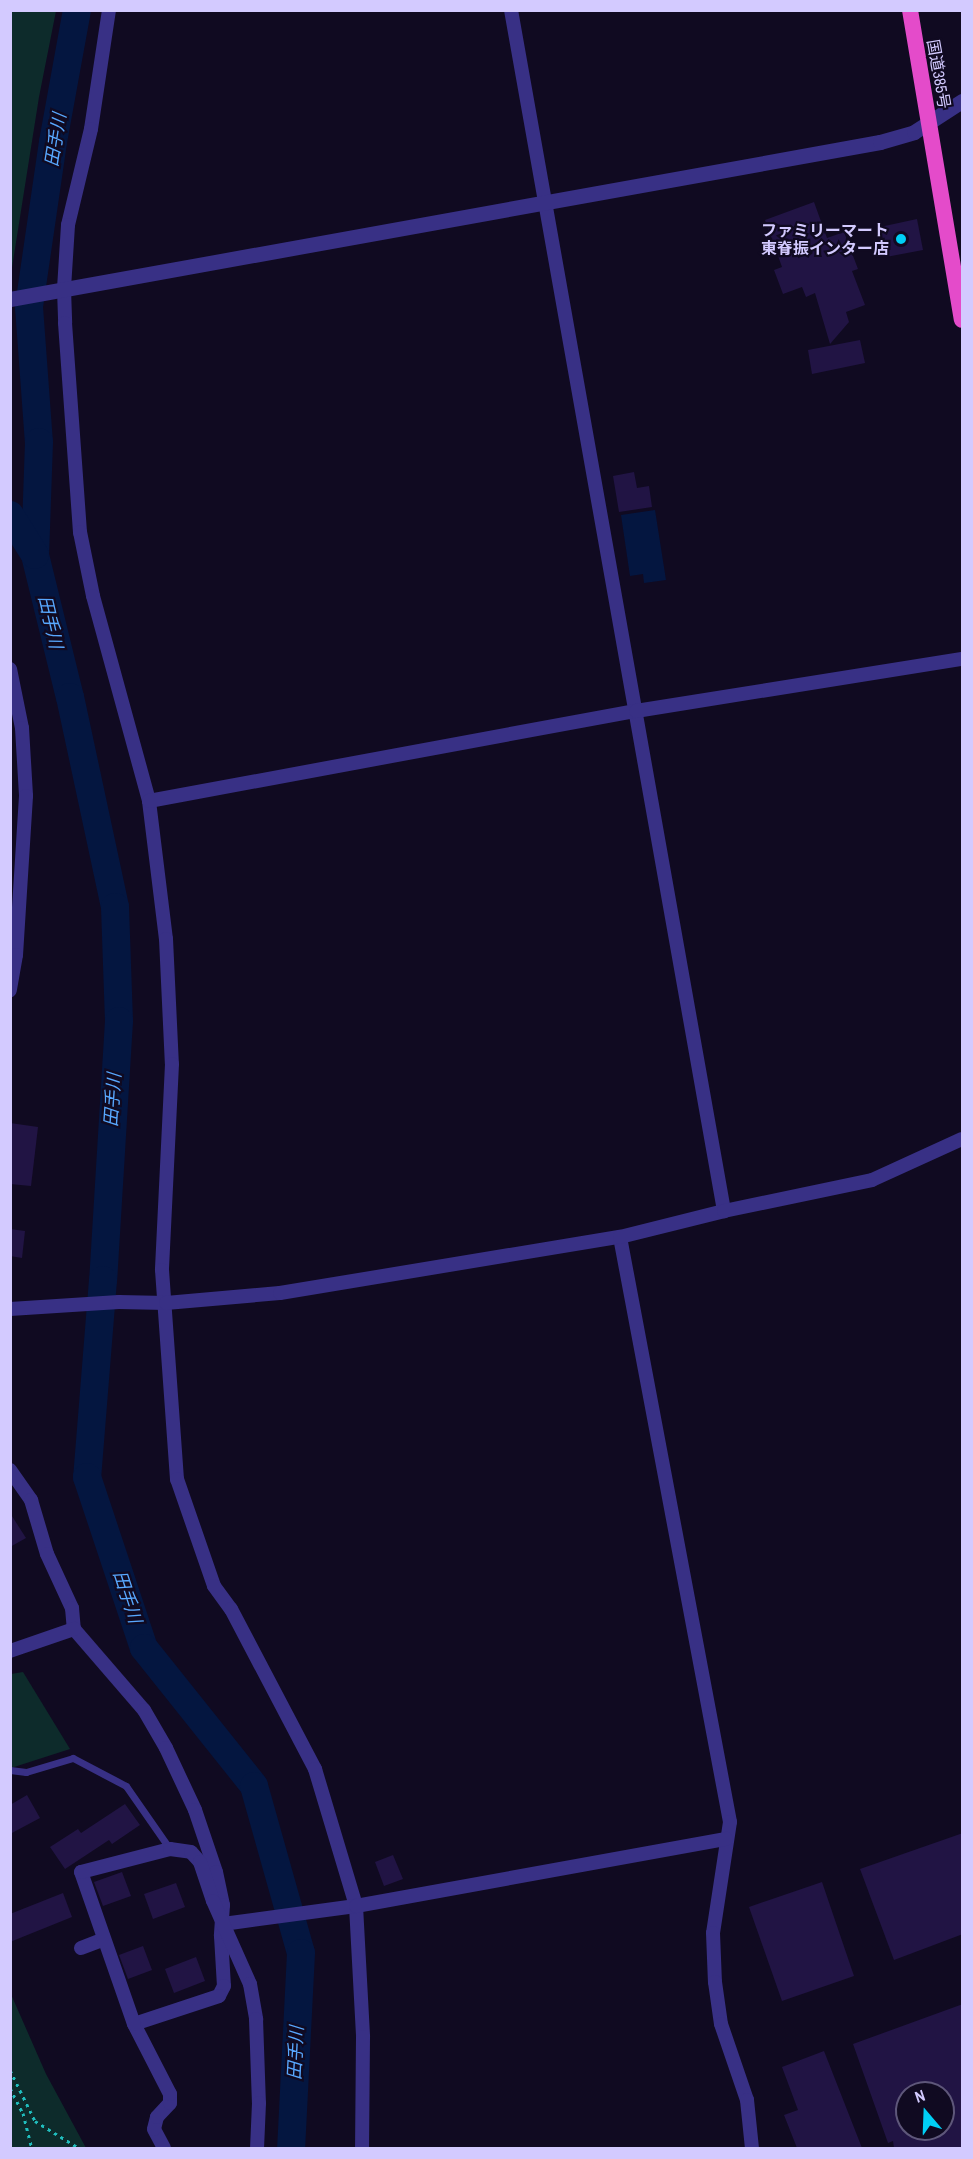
<!DOCTYPE html>
<meta charset="utf-8">
<style>
body{margin:0}
#map{position:relative;width:973px;height:2159px;overflow:hidden;background:#100a21;font-family:"Archivo Narrow","Noto Sans JP",sans-serif}
div>[style]{position:absolute}
[style*='--x']{left:calc(var(--x)*1px);top:calc(var(--y)*1px);width:calc(var(--w)*1px);rotate:calc(var(--a)*1deg)}
.green>*{inset:0;background:#0d2b2b}
.water>*{inset:0;background:#041640}
.river>*{height:28px;margin:-14px;padding:0 14px;transform-origin:14px;border-radius:14px;background:#041640}
.building>*{inset:0;background:#211444}
.path>*{height:3px;margin-top:-1.5px;transform-origin:0;background:repeating-linear-gradient(90deg,#20bdbd 0 3px,transparent 0 7.5px)}
.service>*{height:7px;margin:-3.5px;padding:0 3.5px;transform-origin:3.5px;border-radius:3.5px;background:#383085}
.minor>*{height:14px;margin:-7px;padding:0 7px;transform-origin:7px;border-radius:7px;background:#383085}
.tertiary>*{height:15px;margin:-7.5px;padding:0 7.5px;transform-origin:7.5px;border-radius:7.5px;background:#383085}
.trunk>*{height:16px;margin:-8px;padding:0 8px;transform-origin:8px;border-radius:8px;background:#e44bca}
.dots>*{width:16px;height:16px;translate:-50% -50%;box-sizing:border-box;border:3px solid #100a21;border-radius:50%}
span{translate:-50% -50%;white-space:nowrap;text-align:center;line-height:1.15;-webkit-text-stroke:4.5px #100a21;paint-order:stroke}
.street-label{font-size:16px;color:#d3caff}
.poi-label{font-size:16px;color:#d3caff;font-weight:700}
.right{translate:-100% -50%;text-align:right}
.water-label{font-size:18px;color:#58a8ff;font-style:italic}
.frame{position:absolute;inset:0;border:12px solid #d3caff;pointer-events:none}
.north{position:absolute;left:895px;top:2081px;width:60px;height:60px;box-sizing:border-box;background:#100a21;border:2px solid #5e577a;border-radius:50%;rotate:341deg;font-size:16px;font-weight:700;line-height:24px;text-align:center;color:#d3caff}
.north::after{content:'';display:block;margin:auto;width:21px;height:27px;background:#00cff5;clip-path:polygon(50% 0,100% 100%,50% 72%,0 100%)}
</style>
<div id="map">
<div class="green">
<i style="clip-path:polygon(11px 10px,56px 11px,39px 97px,11px 274px)"></i>
<i style="clip-path:polygon(23px 1672px,70px 1749px,11px 1768px,11px 1674px)"></i>
<i style="clip-path:polygon(10px 1992px,46px 2074px,86px 2148px,11px 2148px)"></i>
</div>
<div class="water">
<i style="clip-path:polygon(655px 510px,666px 580px,644px 583px,643px 574px,630px 576px,621px 515px)"></i>
</div>
<div class="river">
<i style="--x:77;--y:10;--w:134;--a:100.3"></i>
<i style="--x:53;--y:142;--w:167;--a:98.3"></i>
<i style="--x:29;--y:307;--w:135;--a:85.8"></i>
<i style="--x:39;--y:442;--w:113;--a:92"></i>
<i style="--x:35;--y:555;--w:146;--a:76.2"></i>
<i style="--x:70;--y:697;--w:215;--a:77.9"></i>
<i style="--x:115;--y:907;--w:114;--a:88"></i>
<i style="--x:119;--y:1021;--w:259;--a:93.5"></i>
<i style="--x:103;--y:1280;--w:198;--a:94.6"></i>
<i style="--x:87;--y:1477;--w:180;--a:71.6"></i>
<i style="--x:144;--y:1648;--w:176;--a:51.4"></i>
<i style="--x:254;--y:1786;--w:173;--a:74.3"></i>
<i style="--x:301;--y:1953;--w:195;--a:92.9"></i>
<i style="--x:10;--y:515;--w:47;--a:58"></i>
</div>
<div class="building">
<i style="clip-path:polygon(814px 202px,827px 238px,844px 232px,858px 269px,852px 271px,865px 305px,846px 312px,849px 322px,830px 344px,815px 293px,806px 297px,802px 287px,783px 294px,774px 270px,782px 267px,765px 220px)"></i>
<i style="clip-path:polygon(917px 219px,923px 250px,886px 257px,880px 227px)"></i>
<i style="clip-path:polygon(860px 340px,865px 363px,812px 374px,808px 350px)"></i>
<i style="clip-path:polygon(634px 472px,637px 488px,649px 486px,652px 507px,619px 512px,613px 476px)"></i>
<i style="clip-path:polygon(10px 1123px,38px 1127px,31px 1186px,10px 1184px)"></i>
<i style="clip-path:polygon(10px 1229px,25px 1231px,22px 1258px,10px 1256px)"></i>
<i style="clip-path:polygon(10px 1513px,26px 1538px,10px 1547px)"></i>
<i style="clip-path:polygon(27px 1795px,40px 1818px,10px 1834px,10px 1805px)"></i>
<i style="clip-path:polygon(125px 1804px,140px 1825px,112px 1844px,109px 1840px,65px 1869px,50px 1847px,78px 1829px,81px 1833px)"></i>
<i style="clip-path:polygon(963px 1833px,963px 1934px,894px 1960px,860px 1869px)"></i>
<i style="clip-path:polygon(393px 1855px,403px 1879px,384px 1886px,375px 1862px)"></i>
<i style="clip-path:polygon(122px 1872px,131px 1896px,103px 1906px,94px 1882px)"></i>
<i style="clip-path:polygon(822px 1882px,854px 1976px,782px 2001px,749px 1907px)"></i>
<i style="clip-path:polygon(176px 1883px,185px 1907px,153px 1919px,144px 1894px)"></i>
<i style="clip-path:polygon(63px 1893px,72px 1917px,10px 1942px,10px 1914px)"></i>
<i style="clip-path:polygon(143px 1946px,152px 1970px,128px 1979px,119px 1955px)"></i>
<i style="clip-path:polygon(196px 1957px,205px 1981px,174px 1993px,165px 1969px)"></i>
<i style="clip-path:polygon(evenodd,963px 2004px,963px 2148px,894px 2148px,893px 2141px,888px 2143px,853px 2044px,963px 2004px,907px 2093px,943px 2093px,943px 2129px,907px 2129px,907px 2093px)"></i>
<i style="clip-path:polygon(824px 2051px,862px 2148px,797px 2148px,784px 2115px,798px 2110px,782px 2067px)"></i>
</div>
<div class="path">
<i style="--x:10;--y:2070;--w:57;--a:63.9"></i>
<i style="--x:35;--y:2121;--w:52;--a:31.5"></i>
<i style="--x:10;--y:2088;--w:28;--a:63"></i>
<i style="--x:23;--y:2113;--w:36;--a:76"></i>
</div>
<div class="service">
<i style="--x:10;--y:1770;--w:16;--a:7"></i>
<i style="--x:26;--y:1772;--w:49;--a:-16.6"></i>
<i style="--x:73;--y:1758;--w:60;--a:27.8"></i>
<i style="--x:126;--y:1786;--w:77;--a:55.1"></i>
</div>
<div class="minor">
<i style="--x:109;--y:10;--w:120;--a:98.6"></i>
<i style="--x:91;--y:129;--w:99;--a:103.5"></i>
<i style="--x:68;--y:225;--w:64;--a:93.6"></i>
<i style="--x:64;--y:289;--w:34;--a:88"></i>
<i style="--x:65;--y:323;--w:210;--a:85.9"></i>
<i style="--x:80;--y:532;--w:65;--a:78.5"></i>
<i style="--x:93;--y:596;--w:213;--a:74.7"></i>
<i style="--x:149;--y:801;--w:139;--a:83"></i>
<i style="--x:166;--y:939;--w:125;--a:87.3"></i>
<i style="--x:172;--y:1064;--w:206;--a:92.8"></i>
<i style="--x:162;--y:1270;--w:210;--a:85.9"></i>
<i style="--x:177;--y:1479;--w:113;--a:70.9"></i>
<i style="--x:214;--y:1586;--w:29;--a:54"></i>
<i style="--x:231;--y:1609;--w:181;--a:62.3"></i>
<i style="--x:315;--y:1769;--w:143;--a:73.3"></i>
<i style="--x:356;--y:1906;--w:131;--a:86.9"></i>
<i style="--x:363;--y:2037;--w:111;--a:90.5"></i>
<i style="--x:511;--y:10;--w:1220;--a:79.94"></i>
<i style="--x:10;--y:669;--w:60;--a:78.5"></i>
<i style="--x:22;--y:728;--w:68;--a:86.6"></i>
<i style="--x:26;--y:796;--w:159;--a:93.6"></i>
<i style="--x:16;--y:955;--w:36;--a:100"></i>
<i style="--x:149;--y:801;--w:495;--a:-10.5"></i>
<i style="--x:636;--y:711;--w:330;--a:-9.1"></i>
<i style="--x:620;--y:1237;--w:595;--a:79.35"></i>
<i style="--x:730;--y:1822;--w:112;--a:98.7"></i>
<i style="--x:713;--y:1933;--w:49;--a:87.7"></i>
<i style="--x:715;--y:1982;--w:42;--a:81.9"></i>
<i style="--x:721;--y:2024;--w:80;--a:71.1"></i>
<i style="--x:747;--y:2100;--w:48;--a:84.1"></i>
<i style="--x:10;--y:1309;--w:109;--a:-3.7"></i>
<i style="--x:119;--y:1302;--w:47;--a:1.2"></i>
<i style="--x:166;--y:1303;--w:114;--a:-5"></i>
<i style="--x:280;--y:1293;--w:345;--a:-9.4"></i>
<i style="--x:620;--y:1237;--w:107;--a:-14"></i>
<i style="--x:724;--y:1211;--w:151;--a:-11.8"></i>
<i style="--x:872;--y:1180;--w:99;--a:-24.5"></i>
<i style="--x:10;--y:1470;--w:37;--a:55"></i>
<i style="--x:31;--y:1500;--w:56;--a:73.5"></i>
<i style="--x:47;--y:1554;--w:60;--a:65.2"></i>
<i style="--x:72;--y:1608;--w:21;--a:85"></i>
<i style="--x:74;--y:1629;--w:107;--a:49.2"></i>
<i style="--x:144;--y:1710;--w:44;--a:59.9"></i>
<i style="--x:166;--y:1748;--w:68;--a:64.9"></i>
<i style="--x:195;--y:1810;--w:65;--a:71.3"></i>
<i style="--x:216;--y:1872;--w:34;--a:78"></i>
<i style="--x:223;--y:1905;--w:31;--a:94"></i>
<i style="--x:221;--y:1936;--w:50;--a:86.6"></i>
<i style="--x:224;--y:1986;--w:11;--a:117"></i>
<i style="--x:219;--y:1996;--w:89;--a:161.8"></i>
<i style="--x:10;--y:1651;--w:68;--a:-19"></i>
<i style="--x:223;--y:1924;--w:134;--a:-7.7"></i>
<i style="--x:356;--y:1906;--w:376;--a:-10.3"></i>
<i style="--x:81;--y:1948;--w:22;--a:-21"></i>
<i style="--x:164;--y:2148;--w:21;--a:-118"></i>
<i style="--x:154;--y:2129;--w:12;--a:-76"></i>
<i style="--x:157;--y:2117;--w:19;--a:-47"></i>
<i style="--x:170;--y:2103;--w:9;--a:-90"></i>
<i style="--x:170;--y:2094;--w:79;--a:-117.2"></i>
<i style="--x:134;--y:2024;--w:161;--a:-109.2"></i>
<i style="--x:81;--y:1872;--w:92;--a:-14.5"></i>
<i style="--x:170;--y:1849;--w:21;--a:8"></i>
<i style="--x:191;--y:1852;--w:13;--a:48"></i>
<i style="--x:200;--y:1862;--w:41;--a:71.6"></i>
<i style="--x:213;--y:1901;--w:91;--a:66"></i>
<i style="--x:250;--y:1984;--w:36;--a:80"></i>
<i style="--x:256;--y:2019;--w:84;--a:88"></i>
<i style="--x:259;--y:2103;--w:45;--a:92.5"></i>
</div>
<div class="tertiary">
<i style="--x:10;--y:299;--w:884;--a:-10.23"></i>
<i style="--x:880;--y:142;--w:35;--a:-16"></i>
<i style="--x:914;--y:132;--w:57;--a:-32.9"></i>
</div>
<div class="trunk">
<i style="--x:910;--y:10;--w:314;--a:80.5"></i>
</div>
<div class="dots">
<i style="left:901px;top:239px;background:#00cff5"></i>
</div>
<div class="street-label">
<span style="left:939px;top:74px;rotate:80deg">国道385号</span>
</div>
<div class="poi-label">
<span class="right" style="left:889px;top:239px">ファミリーマート<br>東脊振インター店</span>
</div>
<div class="water-label">
<span style="left:56px;top:140px;rotate:-81deg">田手川</span>
<span style="left:50px;top:622px;rotate:77deg">田手川</span>
<span style="left:113px;top:1100px;rotate:-86deg">田手川</span>
<span style="left:127px;top:1597px;rotate:72deg">田手川</span>
<span style="left:296px;top:2053px;rotate:-87deg">田手川</span>
</div>
<div class="frame"></div>
<div class="north">N</div>
</div>
